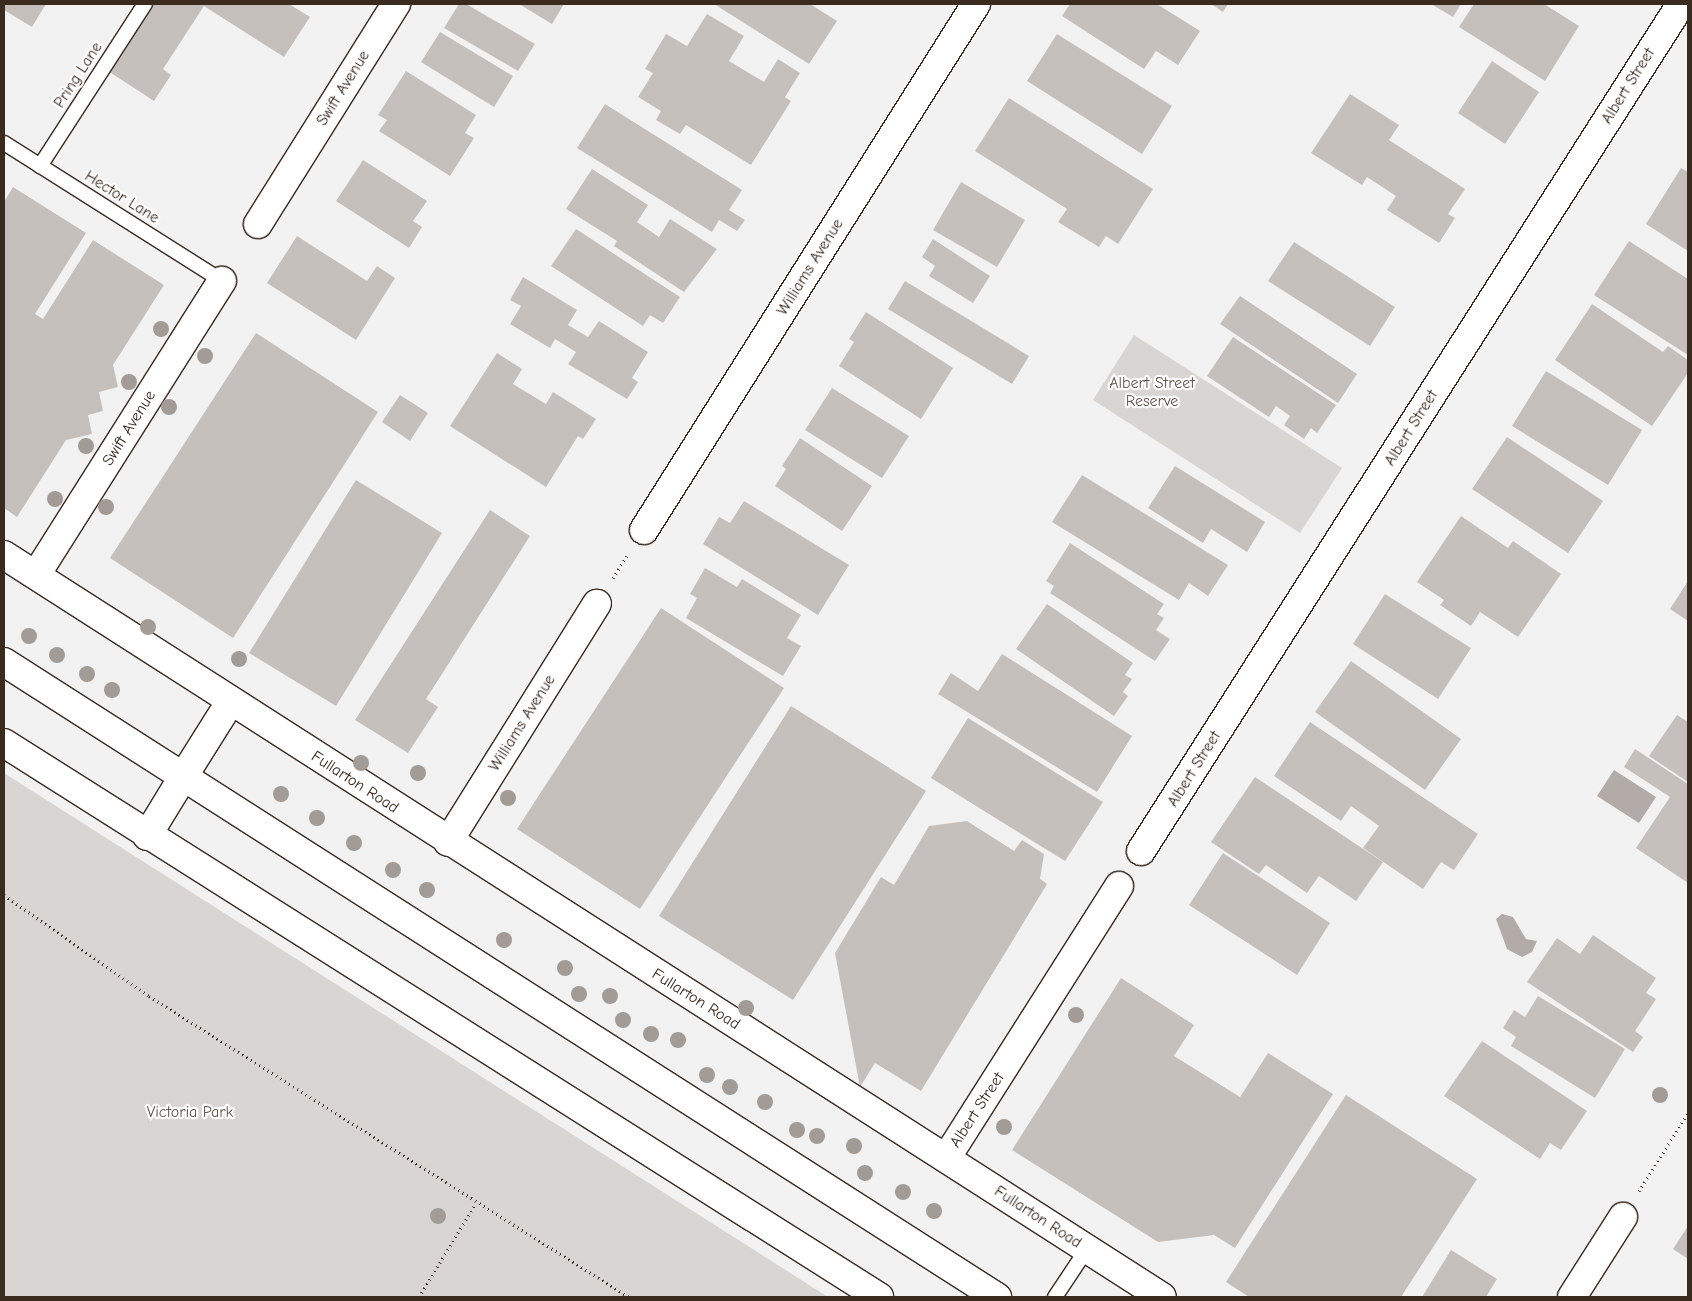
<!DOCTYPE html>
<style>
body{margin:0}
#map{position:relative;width:1692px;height:1301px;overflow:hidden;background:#f3f2f2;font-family:"Comic Neue",sans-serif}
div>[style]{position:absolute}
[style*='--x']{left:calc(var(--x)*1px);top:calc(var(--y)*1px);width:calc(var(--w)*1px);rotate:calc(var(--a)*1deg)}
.green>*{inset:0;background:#d8d5d2}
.water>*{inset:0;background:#b2aba7}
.building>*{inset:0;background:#c6c0bd}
.path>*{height:3px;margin-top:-1.5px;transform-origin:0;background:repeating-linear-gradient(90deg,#3b2a1e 0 1px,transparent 0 5px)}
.roads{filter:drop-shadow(1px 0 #3b2a1e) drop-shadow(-1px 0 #3b2a1e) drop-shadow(0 1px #3b2a1e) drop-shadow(0 -1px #3b2a1e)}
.service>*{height:14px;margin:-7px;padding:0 7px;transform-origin:7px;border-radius:7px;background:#fff}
.minor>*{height:28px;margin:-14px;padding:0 14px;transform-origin:14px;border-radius:14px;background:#fff}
.trunk>*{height:28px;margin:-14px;padding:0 14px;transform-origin:14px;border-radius:14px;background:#fff}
.trees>*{width:16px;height:16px;margin:-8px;border-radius:50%;background:#a39c96}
span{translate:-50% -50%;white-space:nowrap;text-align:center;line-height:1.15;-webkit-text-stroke:4.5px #fff;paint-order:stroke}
.street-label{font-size:16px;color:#3b2a1e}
.park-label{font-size:16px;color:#62554b}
.frame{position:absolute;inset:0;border:5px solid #3b2a1e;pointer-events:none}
</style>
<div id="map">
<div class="green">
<i style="clip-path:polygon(1134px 335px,1342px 468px,1300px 533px,1093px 400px)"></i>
<i style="clip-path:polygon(4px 773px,828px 1297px,4px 1297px)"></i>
</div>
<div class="water">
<i style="clip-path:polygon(1614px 770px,1656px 797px,1639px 823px,1597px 796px)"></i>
<i style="clip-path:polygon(1502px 914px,1513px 917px,1526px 939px,1537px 941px,1532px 952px,1522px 957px,1507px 949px,1496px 919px)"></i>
</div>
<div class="building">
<i style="clip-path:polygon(4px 4px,46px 4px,32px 27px,4px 10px)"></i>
<i style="clip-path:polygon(152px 4px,289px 4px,310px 17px,284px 57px,204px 6px,163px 69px,171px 75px,154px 101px,108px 71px)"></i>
<i style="clip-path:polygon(459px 4px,466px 4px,535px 44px,518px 71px,444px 28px)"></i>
<i style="clip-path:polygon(519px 4px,564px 4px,552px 24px)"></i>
<i style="clip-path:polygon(714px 4px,810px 4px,837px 21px,809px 64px)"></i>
<i style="clip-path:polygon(1070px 4px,1157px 4px,1200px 31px,1178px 65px,1156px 51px,1144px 69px,1062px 16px)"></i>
<i style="clip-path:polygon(1211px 4px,1228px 4px,1223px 12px)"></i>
<i style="clip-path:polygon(1431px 4px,1461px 4px,1453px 17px)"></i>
<i style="clip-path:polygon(1474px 4px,1544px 4px,1579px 26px,1545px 81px,1459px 27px)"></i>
<i style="clip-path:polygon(707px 14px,744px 36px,729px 61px,764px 82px,778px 59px,800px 73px,785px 97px,791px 101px,751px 165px,686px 125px,680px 134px,656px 120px,661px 111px,638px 97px,653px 73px,645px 69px,666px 34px,687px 46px)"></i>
<i style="clip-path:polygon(440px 32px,513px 76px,494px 107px,421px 62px)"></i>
<i style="clip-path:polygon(1057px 34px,1172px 106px,1142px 154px,1027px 81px)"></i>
<i style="clip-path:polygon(1492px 61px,1539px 92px,1505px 144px,1458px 113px)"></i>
<i style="clip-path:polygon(406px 71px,476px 115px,465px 133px,474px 138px,450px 176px,379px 131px,387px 120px,378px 115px)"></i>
<i style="clip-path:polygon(1350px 94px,1399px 125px,1389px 140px,1465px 189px,1448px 214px,1455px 218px,1439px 243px,1387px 210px,1396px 196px,1367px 177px,1362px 185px,1311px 153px)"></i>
<i style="clip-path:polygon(1009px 98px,1153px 189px,1118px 244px,1106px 236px,1099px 247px,1058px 222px,1067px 209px,975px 151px)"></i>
<i style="clip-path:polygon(605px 104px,742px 190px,729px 210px,745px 220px,737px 231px,719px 220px,712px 232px,577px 148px)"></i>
<i style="clip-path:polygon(363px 160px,427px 201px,413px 221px,422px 227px,409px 248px,336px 201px)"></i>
<i style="clip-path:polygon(1681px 168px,1688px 172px,1688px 251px,1646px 224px)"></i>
<i style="clip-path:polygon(592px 169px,648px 205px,637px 222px,659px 237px,670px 219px,717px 249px,684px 292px,614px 246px,617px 241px,566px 209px)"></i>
<i style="clip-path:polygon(961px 182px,1025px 220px,997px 267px,933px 230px)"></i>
<i style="clip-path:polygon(13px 187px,86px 233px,35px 314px,43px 319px,93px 240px,164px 285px,113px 365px,118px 387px,99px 392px,103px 411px,88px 415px,92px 434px,66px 440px,17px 517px,4px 508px,4px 202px)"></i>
<i style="clip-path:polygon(576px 229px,680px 297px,663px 323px,650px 315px,643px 326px,551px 266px)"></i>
<i style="clip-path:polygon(297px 236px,367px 281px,377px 266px,395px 278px,356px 340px,267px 283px)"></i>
<i style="clip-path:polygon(933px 239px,990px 276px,973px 303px,929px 276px,935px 266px,922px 257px)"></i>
<i style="clip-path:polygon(1629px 241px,1688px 279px,1688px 355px,1594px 295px)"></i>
<i style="clip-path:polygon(1294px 242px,1395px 307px,1370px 346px,1268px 281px)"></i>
<i style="clip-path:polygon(523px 277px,577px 310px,568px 325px,588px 337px,599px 321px,648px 352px,632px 378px,638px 382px,627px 399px,568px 364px,576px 352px,555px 339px,550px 348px,510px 324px,521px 306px,510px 300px)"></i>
<i style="clip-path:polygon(905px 281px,1029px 356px,1012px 384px,888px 309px)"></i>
<i style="clip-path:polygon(1240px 296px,1357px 374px,1338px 403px,1220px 324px)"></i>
<i style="clip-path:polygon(1592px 304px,1663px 352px,1668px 346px,1688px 360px,1688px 373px,1652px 426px,1555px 360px)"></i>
<i style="clip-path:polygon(866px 312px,953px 368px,921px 419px,839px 366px,854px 342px,849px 339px)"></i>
<i style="clip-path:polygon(256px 333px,378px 412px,233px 638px,110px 558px)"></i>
<i style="clip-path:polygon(1233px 337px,1336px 405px,1317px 433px,1311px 428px,1304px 439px,1284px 425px,1290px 416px,1276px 406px,1269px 417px,1207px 376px)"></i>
<i style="clip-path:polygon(497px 353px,522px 369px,513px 384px,546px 404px,553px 392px,596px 419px,583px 439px,578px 436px,546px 487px,450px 426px)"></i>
<i style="clip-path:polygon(1546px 371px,1642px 430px,1608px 485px,1512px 426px)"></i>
<i style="clip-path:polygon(832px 388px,909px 436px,882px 478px,805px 430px)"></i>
<i style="clip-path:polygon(400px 395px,428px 413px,410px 441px,382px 422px)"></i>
<i style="clip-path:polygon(1507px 437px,1603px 501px,1568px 553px,1472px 489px)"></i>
<i style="clip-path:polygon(800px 438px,872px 486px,842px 531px,775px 486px,786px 469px,782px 466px)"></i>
<i style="clip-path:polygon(1175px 466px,1265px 522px,1247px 552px,1211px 529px,1203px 543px,1148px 508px)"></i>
<i style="clip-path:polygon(1082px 475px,1228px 565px,1208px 596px,1189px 583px,1179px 600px,1052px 522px)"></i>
<i style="clip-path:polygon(356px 480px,442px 533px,336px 706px,249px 653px)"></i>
<i style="clip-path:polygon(744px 501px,849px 565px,818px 615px,703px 544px,719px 517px,730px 523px)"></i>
<i style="clip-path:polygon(490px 510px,530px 536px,426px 699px,438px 707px,408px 753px,355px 720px)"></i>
<i style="clip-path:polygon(1461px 516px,1508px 548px,1513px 541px,1561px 574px,1518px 637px,1480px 612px,1471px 626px,1440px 605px,1444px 600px,1417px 582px)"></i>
<i style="clip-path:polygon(1070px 543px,1164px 604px,1157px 614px,1164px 618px,1156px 630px,1170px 639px,1155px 661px,1050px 593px,1054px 586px,1046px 581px)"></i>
<i style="clip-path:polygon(705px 568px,737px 587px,742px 579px,801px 615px,787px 638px,801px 646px,783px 676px,686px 618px,697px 598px,690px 594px)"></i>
<i style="clip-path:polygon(1688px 581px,1688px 621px,1670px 609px)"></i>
<i style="clip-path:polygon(1385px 594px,1471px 648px,1438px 699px,1353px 644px)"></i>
<i style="clip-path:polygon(1047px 604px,1133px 663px,1125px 675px,1132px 679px,1123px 692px,1128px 696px,1114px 716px,1016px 649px)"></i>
<i style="clip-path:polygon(661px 608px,784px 688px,640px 909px,517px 829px)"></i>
<i style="clip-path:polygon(1002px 654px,1132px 736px,1097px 792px,938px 694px,951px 673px,978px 691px)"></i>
<i style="clip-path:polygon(1351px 661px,1461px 739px,1425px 790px,1315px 712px)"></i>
<i style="clip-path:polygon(791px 706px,926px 791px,793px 1000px,659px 916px)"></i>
<i style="clip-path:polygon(1677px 715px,1688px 722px,1688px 782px,1649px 756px)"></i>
<i style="clip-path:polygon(968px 718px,1103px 802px,1065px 861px,931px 778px)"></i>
<i style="clip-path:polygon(1310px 722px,1478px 834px,1454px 870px,1441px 862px,1423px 889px,1363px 848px,1379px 826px,1351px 806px,1341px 821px,1274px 776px)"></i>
<i style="clip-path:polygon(1635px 749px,1688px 784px,1688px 883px,1636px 848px,1670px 797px,1624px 767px)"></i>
<i style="clip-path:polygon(1255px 777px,1383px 862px,1356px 901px,1319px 876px,1307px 893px,1266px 865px,1259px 874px,1211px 842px)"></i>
<i style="clip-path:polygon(967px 821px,1014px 851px,1022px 840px,1044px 854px,1040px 879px,1047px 884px,921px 1091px,875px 1063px,860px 1087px,835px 953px,881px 877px,894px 885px,929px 826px)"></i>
<i style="clip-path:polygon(1223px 853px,1330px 923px,1297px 975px,1189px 905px)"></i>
<i style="clip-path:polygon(1593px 935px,1656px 978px,1646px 993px,1656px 999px,1635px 1031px,1643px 1037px,1633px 1052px,1527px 982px,1557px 938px,1580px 954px)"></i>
<i style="clip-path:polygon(1121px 978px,1194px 1025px,1174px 1056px,1240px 1097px,1268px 1053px,1333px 1094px,1235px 1248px,1214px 1235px,1158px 1242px,1012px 1150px)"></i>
<i style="clip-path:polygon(1538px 996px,1625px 1049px,1595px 1098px,1511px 1046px,1516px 1037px,1503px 1028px,1514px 1010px,1525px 1017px)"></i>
<i style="clip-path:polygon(1482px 1041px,1587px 1111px,1561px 1150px,1550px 1143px,1540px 1159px,1444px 1096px)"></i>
<i style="clip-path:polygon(1346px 1095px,1477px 1179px,1401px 1297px,1249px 1297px,1226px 1282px)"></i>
<i style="clip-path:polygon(1688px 1226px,1688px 1259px,1673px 1249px)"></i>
<i style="clip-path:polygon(1451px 1250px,1497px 1279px,1486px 1297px,1422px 1297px)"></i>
</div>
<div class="path">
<i style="--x:613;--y:578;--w:26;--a:-58"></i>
<i style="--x:4;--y:895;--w:177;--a:34.9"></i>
<i style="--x:149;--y:996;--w:567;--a:32.09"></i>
<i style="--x:1639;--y:1191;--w:92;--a:-57.9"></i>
<i style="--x:419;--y:1297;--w:110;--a:-58.8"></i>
</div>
<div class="roads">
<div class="service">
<i style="--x:4;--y:143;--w:258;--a:32.3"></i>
<i style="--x:40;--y:166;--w:193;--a:-57.1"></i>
<i style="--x:1055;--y:1297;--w:58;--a:-56.3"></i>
</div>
<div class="minor">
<i style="--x:258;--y:224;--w:260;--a:-57.9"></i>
<i style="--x:644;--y:530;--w:622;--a:-57.74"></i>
<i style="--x:4;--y:555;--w:1375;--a:32.65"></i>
<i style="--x:36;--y:575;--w:348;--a:-57.7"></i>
<i style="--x:183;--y:777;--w:89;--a:-57.9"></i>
<i style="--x:448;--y:842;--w:281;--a:-58"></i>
<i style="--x:1141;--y:851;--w:1004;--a:-57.48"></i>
<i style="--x:947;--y:1157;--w:321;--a:-57.6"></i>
<i style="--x:1572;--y:1297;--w:95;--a:-57.5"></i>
</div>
<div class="trunk">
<i style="--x:4;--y:662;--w:1179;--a:32.6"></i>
<i style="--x:4;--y:743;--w:1036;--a:32.34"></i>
<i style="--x:147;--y:836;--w:69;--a:-58.6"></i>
</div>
</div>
<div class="trees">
<i style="left:161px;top:329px"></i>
<i style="left:205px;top:356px"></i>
<i style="left:129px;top:382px"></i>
<i style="left:169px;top:407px"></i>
<i style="left:86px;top:446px"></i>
<i style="left:55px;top:499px"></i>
<i style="left:106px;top:507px"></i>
<i style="left:148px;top:627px"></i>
<i style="left:29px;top:636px"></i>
<i style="left:57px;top:655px"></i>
<i style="left:239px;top:659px"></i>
<i style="left:87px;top:674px"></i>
<i style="left:112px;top:690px"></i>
<i style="left:361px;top:763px"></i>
<i style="left:418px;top:773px"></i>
<i style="left:281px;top:794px"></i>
<i style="left:508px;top:798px"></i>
<i style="left:317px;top:818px"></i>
<i style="left:354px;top:843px"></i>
<i style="left:393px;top:870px"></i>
<i style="left:427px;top:890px"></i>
<i style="left:504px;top:940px"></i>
<i style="left:565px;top:968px"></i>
<i style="left:579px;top:994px"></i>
<i style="left:610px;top:996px"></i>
<i style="left:746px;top:1008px"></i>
<i style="left:1076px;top:1015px"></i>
<i style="left:623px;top:1020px"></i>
<i style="left:651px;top:1034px"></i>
<i style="left:678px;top:1040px"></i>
<i style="left:707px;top:1075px"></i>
<i style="left:730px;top:1087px"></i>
<i style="left:1660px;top:1095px"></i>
<i style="left:765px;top:1102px"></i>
<i style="left:1004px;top:1127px"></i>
<i style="left:797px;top:1130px"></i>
<i style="left:817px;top:1136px"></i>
<i style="left:854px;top:1146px"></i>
<i style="left:865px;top:1173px"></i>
<i style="left:903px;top:1192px"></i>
<i style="left:934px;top:1211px"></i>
<i style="left:438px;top:1216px"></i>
</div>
<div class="street-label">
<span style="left:78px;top:75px;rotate:-57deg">Pring Lane</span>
<span style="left:1628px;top:86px;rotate:-58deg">Albert Street</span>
<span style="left:343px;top:88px;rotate:-58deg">Swift Avenue</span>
<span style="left:122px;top:197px;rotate:32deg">Hector Lane</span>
<span style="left:810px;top:267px;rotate:-58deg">Williams Avenue</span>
<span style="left:129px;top:428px;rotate:-58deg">Swift Avenue</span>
<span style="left:1411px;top:428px;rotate:-58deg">Albert Street</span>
<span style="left:522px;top:723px;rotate:-58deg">Williams Avenue</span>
<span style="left:1194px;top:769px;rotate:-58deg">Albert Street</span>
<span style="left:355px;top:782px;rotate:33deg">Fullarton Road</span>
<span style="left:696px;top:999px;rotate:32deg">Fullarton Road</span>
<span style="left:977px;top:1110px;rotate:-57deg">Albert Street</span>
<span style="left:1038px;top:1217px;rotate:33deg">Fullarton Road</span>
</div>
<div class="park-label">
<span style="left:1152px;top:392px">Albert Street<br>Reserve</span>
<span style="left:190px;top:1112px">Victoria Park</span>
</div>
<div class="frame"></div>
</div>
